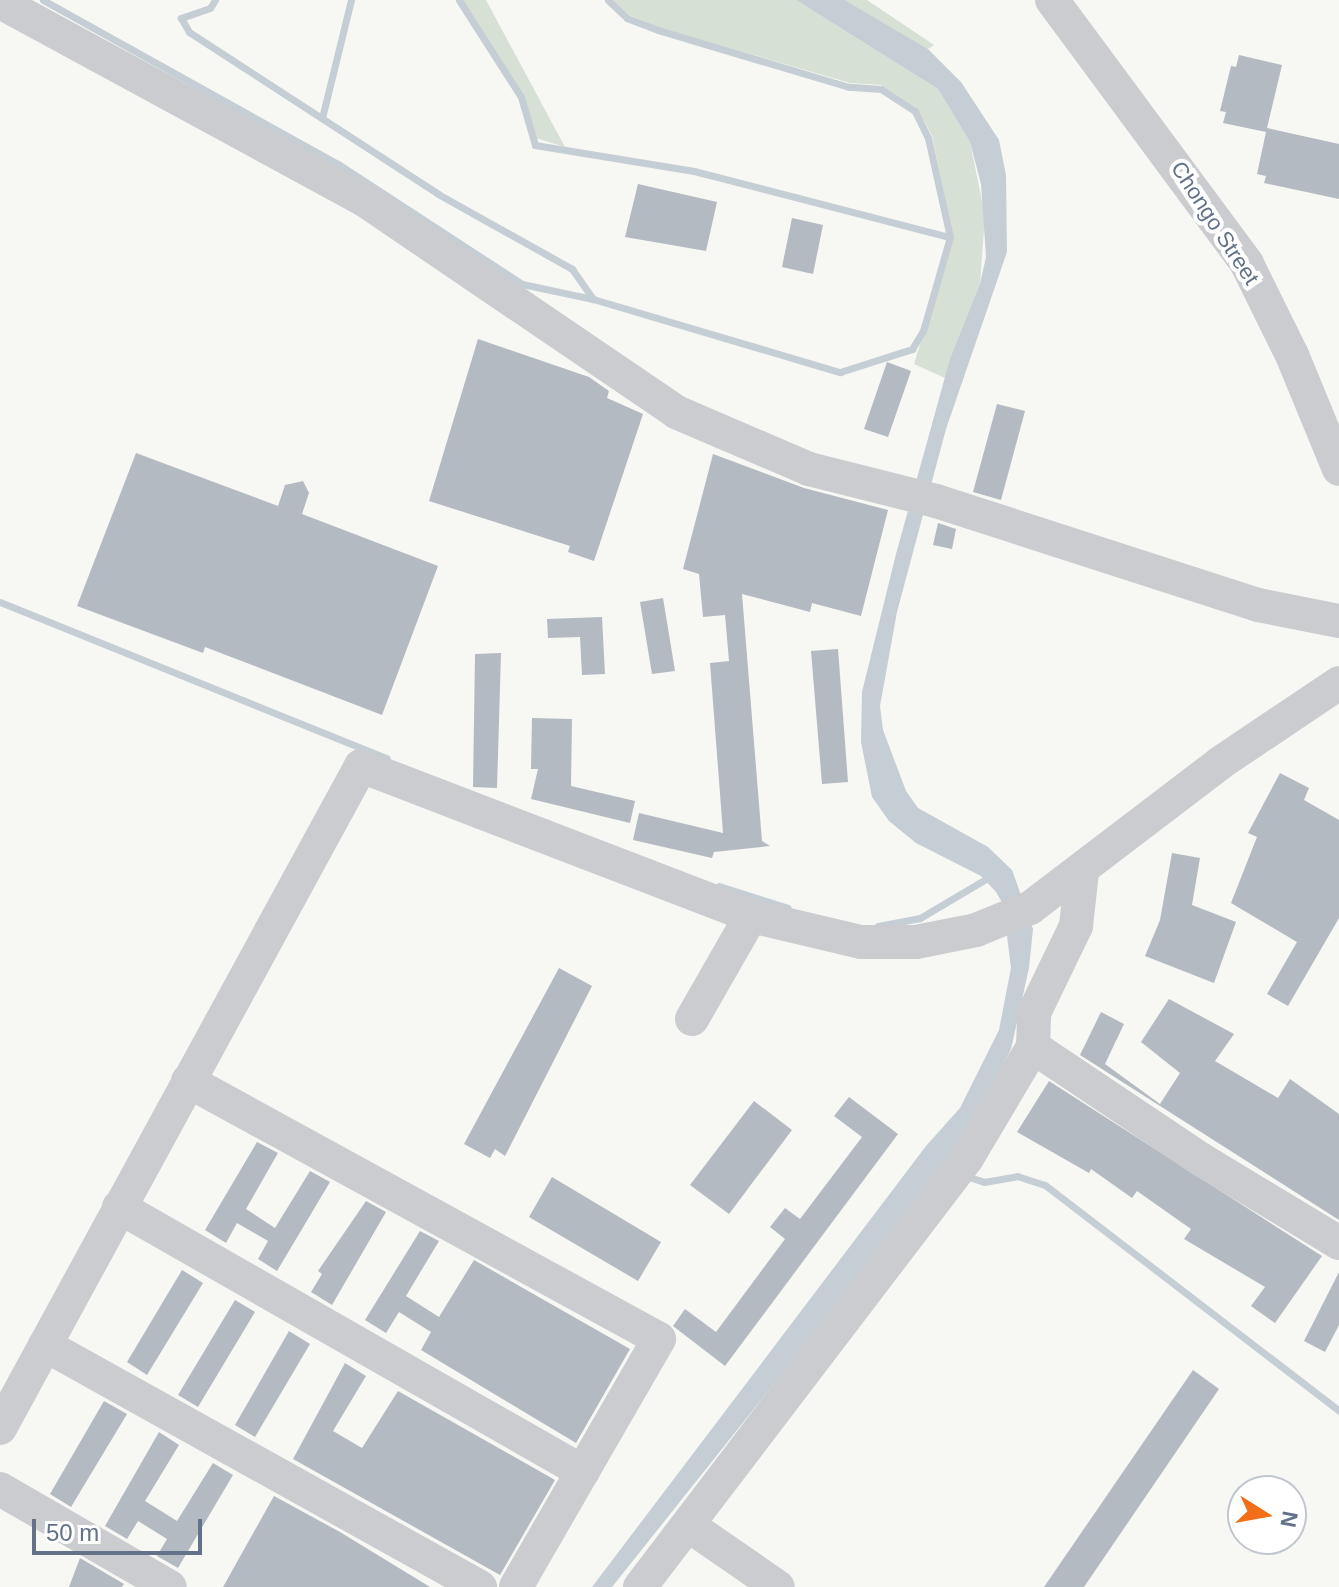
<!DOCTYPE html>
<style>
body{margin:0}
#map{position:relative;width:1339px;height:1587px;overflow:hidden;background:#f7f7f4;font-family:Arial,sans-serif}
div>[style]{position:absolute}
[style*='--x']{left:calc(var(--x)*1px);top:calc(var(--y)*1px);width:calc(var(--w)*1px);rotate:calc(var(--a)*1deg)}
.green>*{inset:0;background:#d7e0d4}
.water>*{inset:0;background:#c5ced4}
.stream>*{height:7px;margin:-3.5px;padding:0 3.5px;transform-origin:3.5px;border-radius:3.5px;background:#c5ced4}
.building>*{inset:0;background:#b4bac1}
.minor>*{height:34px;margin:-17px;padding:0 17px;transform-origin:17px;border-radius:17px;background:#caccd0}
span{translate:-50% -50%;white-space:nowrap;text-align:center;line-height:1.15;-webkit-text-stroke:8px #fff;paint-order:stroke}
.street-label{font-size:22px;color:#637288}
.north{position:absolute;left:1227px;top:1475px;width:80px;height:80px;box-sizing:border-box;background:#fff;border:2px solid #c1c7cf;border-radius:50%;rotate:101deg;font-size:22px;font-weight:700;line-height:32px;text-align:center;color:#637288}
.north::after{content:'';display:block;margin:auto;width:28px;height:36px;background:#f36e18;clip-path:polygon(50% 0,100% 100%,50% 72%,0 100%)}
.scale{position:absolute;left:32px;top:1519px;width:170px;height:36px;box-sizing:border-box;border:4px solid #637288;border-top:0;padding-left:10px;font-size:24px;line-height:28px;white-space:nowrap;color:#637288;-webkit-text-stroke:6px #fff;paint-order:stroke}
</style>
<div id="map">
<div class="green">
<i style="clip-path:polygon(462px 0,486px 0,565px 147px,536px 138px,524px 96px)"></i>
<i style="clip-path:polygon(612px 0,796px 0,938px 89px,970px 142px,985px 216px,980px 284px,945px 378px,914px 364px,953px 236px,932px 136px,917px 108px,881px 85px,850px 83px,660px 28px,629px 15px)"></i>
<i style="clip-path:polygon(845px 0,867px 0,934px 45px,928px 49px)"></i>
</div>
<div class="water">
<i style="clip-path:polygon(796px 0,845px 0,928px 49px,961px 82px,999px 140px,1006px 175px,1007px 252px,946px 429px,897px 612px,880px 706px,883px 730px,906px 791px,918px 808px,988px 847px,1012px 870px,1033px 929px,1029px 968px,1011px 1049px,961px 1149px,612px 1587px,592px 1587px,926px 1146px,960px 1108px,999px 1030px,1011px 968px,1003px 904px,996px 892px,981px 876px,916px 843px,889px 821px,872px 797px,861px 742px,862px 692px,896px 554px,950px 359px,980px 284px,986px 257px,981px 184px,970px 142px,938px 89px)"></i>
</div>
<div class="stream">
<i style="--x:43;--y:0;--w:338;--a:29.1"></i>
<i style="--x:338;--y:164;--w:220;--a:33.1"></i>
<i style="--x:522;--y:284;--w:73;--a:11.9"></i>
<i style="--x:215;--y:0;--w:9;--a:122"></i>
<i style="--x:210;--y:8;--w:31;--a:161"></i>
<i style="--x:181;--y:18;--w:16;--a:60"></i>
<i style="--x:189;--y:32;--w:297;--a:33"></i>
<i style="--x:438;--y:194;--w:154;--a:29.2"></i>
<i style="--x:572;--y:269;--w:37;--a:55"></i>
<i style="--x:593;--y:299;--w:258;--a:16.5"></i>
<i style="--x:840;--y:372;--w:76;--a:-17.7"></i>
<i style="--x:912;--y:349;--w:21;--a:-59"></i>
<i style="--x:923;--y:331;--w:98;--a:-74"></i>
<i style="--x:950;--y:237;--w:101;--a:-102.5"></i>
<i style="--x:928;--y:138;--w:30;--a:-116"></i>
<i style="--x:915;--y:111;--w:40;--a:-147.1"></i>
<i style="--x:881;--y:89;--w:32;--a:-176"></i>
<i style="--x:849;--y:87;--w:199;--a:-163.4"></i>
<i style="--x:658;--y:30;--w:33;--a:-159"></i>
<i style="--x:627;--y:18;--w:26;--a:-137"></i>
<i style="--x:459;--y:0;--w:115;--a:57.4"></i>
<i style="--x:521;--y:97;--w:50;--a:73.7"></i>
<i style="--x:535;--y:145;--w:161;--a:9.3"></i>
<i style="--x:694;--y:171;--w:264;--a:14.5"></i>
<i style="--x:322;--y:118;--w:122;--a:-76.2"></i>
<i style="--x:0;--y:602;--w:417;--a:22"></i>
<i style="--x:719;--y:886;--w:72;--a:17.7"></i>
<i style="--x:878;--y:926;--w:43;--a:-10.8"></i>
<i style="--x:920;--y:918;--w:80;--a:-30.7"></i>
<i style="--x:966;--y:1176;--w:19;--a:18"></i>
<i style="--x:984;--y:1182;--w:34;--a:-10"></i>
<i style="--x:1017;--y:1176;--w:29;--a:18"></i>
<i style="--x:1045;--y:1185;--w:371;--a:37.5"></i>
</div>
<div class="building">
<i style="clip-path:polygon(1239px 55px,1282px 65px,1267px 128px,1339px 144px,1339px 199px,1264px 183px,1266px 176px,1257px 174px,1266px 132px,1223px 123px,1226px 112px,1220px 111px,1231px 66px,1236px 67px)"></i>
<i style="clip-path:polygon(638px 184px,717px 202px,706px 251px,625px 237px)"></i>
<i style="clip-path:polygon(792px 218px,823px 225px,813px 274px,782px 267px)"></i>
<i style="clip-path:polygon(478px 339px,589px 377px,609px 391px,607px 398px,643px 414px,594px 561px,568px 552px,570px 546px,429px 501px)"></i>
<i style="clip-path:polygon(887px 362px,911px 371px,888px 437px,864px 429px)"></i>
<i style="clip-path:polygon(997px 404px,1025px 411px,1001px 500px,973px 492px)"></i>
<i style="clip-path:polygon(136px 453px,278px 506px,285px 485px,303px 481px,309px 493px,302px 514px,438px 566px,382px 715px,205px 647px,203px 653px,77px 606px)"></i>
<i style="clip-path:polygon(713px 454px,804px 488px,888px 510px,861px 616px,812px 603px,810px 612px,742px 594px,762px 841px,770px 846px,714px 852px,712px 858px,633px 840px,639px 813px,723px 833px,710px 663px,729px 661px,725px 615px,703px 617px,699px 574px,683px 569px)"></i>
<i style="clip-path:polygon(938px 523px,956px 529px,952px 549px,933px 545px)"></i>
<i style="clip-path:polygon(663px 598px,675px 671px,652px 674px,640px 602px)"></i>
<i style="clip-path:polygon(602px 617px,605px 674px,582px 675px,580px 637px,548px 638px,547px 619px)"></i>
<i style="clip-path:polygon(838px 649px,848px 782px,822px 784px,811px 651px)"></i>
<i style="clip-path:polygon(501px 653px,497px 788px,473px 787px,475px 654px)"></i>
<i style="clip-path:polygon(532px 718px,572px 719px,571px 786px,635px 801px,630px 823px,531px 799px,538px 769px,531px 769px)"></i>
<i style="clip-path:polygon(1280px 773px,1309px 788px,1304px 800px,1339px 820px,1339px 918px,1288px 1006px,1267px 994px,1297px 942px,1231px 903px,1257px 837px,1248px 833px)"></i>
<i style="clip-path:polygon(1172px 853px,1200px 858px,1192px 905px,1236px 922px,1214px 983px,1145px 956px,1160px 920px)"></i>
<i style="clip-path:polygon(559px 968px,592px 986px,505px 1156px,495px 1149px,490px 1158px,464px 1144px)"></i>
<i style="clip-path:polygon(1169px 999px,1234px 1034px,1215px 1061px,1278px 1098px,1290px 1079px,1339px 1114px,1339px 1220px,1080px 1055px,1101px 1012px,1124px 1024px,1105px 1064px,1160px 1104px,1180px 1073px,1141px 1042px)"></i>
<i style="clip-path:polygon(1049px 1081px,1322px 1256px,1275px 1323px,1251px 1306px,1265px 1287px,1184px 1239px,1191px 1229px,1137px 1191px,1132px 1198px,1091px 1169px,1089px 1173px,1017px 1132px)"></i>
<i style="clip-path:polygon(849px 1097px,898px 1134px,725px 1366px,673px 1326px,685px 1309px,716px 1332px,785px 1239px,770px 1227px,785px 1208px,800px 1219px,862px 1137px,834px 1116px)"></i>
<i style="clip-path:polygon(754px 1101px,792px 1130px,729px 1214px,690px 1185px)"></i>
<i style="clip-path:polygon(257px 1142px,278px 1153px,246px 1209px,275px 1228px,310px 1171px,330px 1182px,277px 1271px,258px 1259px,268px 1241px,237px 1223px,226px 1243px,205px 1230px)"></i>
<i style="clip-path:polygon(552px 1177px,661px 1242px,638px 1281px,529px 1217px)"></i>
<i style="clip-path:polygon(366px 1201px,386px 1212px,332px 1305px,311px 1292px,322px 1274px,318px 1271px)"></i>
<i style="clip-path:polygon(420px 1231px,439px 1241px,406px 1296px,439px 1317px,474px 1260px,630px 1349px,576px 1443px,421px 1350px,431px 1332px,399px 1312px,386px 1333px,365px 1320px)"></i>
<i style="clip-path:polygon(182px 1270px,203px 1283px,147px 1375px,127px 1362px)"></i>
<i style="clip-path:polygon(1339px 1272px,1339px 1325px,1325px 1352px,1304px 1341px)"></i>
<i style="clip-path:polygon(235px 1300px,255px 1312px,198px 1407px,178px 1395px)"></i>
<i style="clip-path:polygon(289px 1331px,310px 1344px,255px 1437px,235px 1425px)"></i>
<i style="clip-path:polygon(345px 1363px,366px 1376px,333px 1431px,362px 1448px,398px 1391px,555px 1480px,500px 1575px,293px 1459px)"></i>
<i style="clip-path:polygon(1193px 1370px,1219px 1389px,1084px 1587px,1044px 1587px)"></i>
<i style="clip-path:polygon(104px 1401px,127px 1414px,71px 1507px,50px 1494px)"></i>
<i style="clip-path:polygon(159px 1432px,179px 1445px,145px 1501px,177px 1521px,213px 1463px,233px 1475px,178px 1568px,157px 1556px,167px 1539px,138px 1521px,127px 1539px,105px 1526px)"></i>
<i style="clip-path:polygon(274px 1496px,340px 1532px,430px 1587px,223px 1587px)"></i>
<i style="clip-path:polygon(80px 1558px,124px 1584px,122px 1587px,69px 1587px)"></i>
</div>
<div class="minor">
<i style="--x:1052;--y:0;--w:328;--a:53.5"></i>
<i style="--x:1247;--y:264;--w:102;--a:63.7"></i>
<i style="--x:1292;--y:355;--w:123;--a:67.6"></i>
<i style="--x:0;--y:2;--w:417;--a:28.5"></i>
<i style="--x:366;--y:201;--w:375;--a:34.2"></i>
<i style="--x:676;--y:412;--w:145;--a:23.2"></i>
<i style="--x:809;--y:469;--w:131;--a:14.1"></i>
<i style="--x:936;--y:501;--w:338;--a:17.9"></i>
<i style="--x:1258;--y:605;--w:83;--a:11.2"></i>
<i style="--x:692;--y:1019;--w:119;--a:-60.2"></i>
<i style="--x:1033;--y:1047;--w:203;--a:33.8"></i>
<i style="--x:1202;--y:1160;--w:160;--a:31.2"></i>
<i style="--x:188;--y:1081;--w:537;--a:28.71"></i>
<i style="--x:659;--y:1339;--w:286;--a:120"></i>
<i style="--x:119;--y:1207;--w:534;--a:29.73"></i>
<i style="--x:45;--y:1345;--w:498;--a:29.1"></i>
<i style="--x:0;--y:1428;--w:754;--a:-61.4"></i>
<i style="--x:361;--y:766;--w:418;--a:21"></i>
<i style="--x:751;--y:916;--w:113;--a:13.3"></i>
<i style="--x:861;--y:942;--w:55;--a:0"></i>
<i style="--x:916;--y:942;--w:61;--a:-11.3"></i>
<i style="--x:976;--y:930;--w:58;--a:-22.2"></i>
<i style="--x:1030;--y:908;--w:239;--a:-37.3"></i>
<i style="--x:1220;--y:763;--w:143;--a:-33.9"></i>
<i style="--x:0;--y:1489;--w:196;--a:30"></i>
<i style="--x:688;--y:1525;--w:109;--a:34.6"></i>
<i style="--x:640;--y:1587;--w:539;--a:-52.68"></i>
<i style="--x:967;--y:1158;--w:129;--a:-59.3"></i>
<i style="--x:1033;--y:1047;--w:34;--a:-88"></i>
<i style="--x:1034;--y:1013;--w:97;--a:-64.2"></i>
<i style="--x:1076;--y:926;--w:54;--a:-83.7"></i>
</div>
<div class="street-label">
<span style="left:1215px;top:223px;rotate:57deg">Chongo Street</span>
</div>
<div class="north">N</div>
<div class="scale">50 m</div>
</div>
